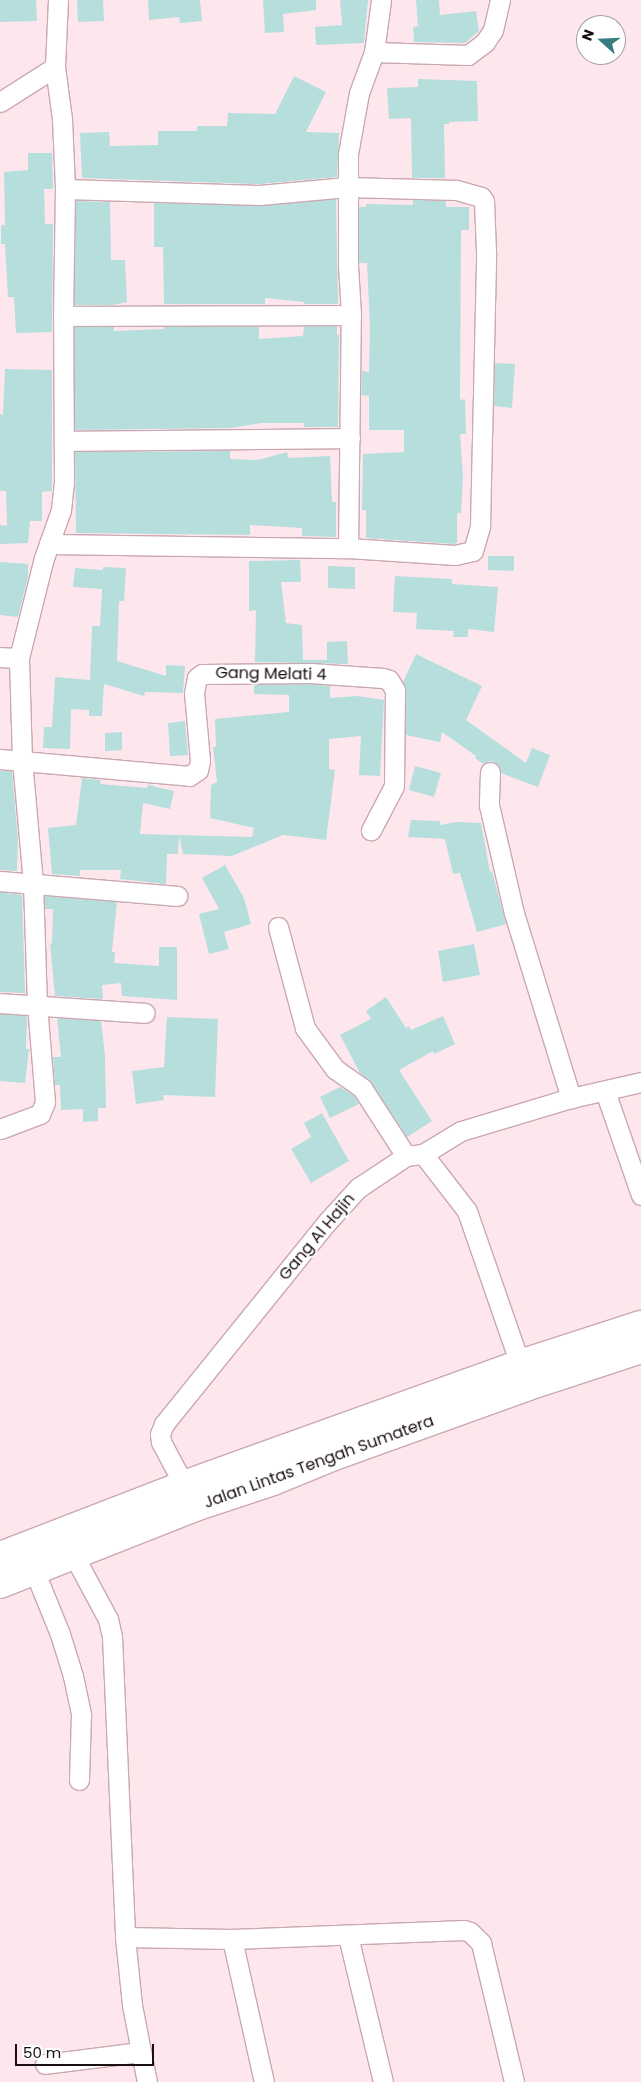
<!DOCTYPE html>
<style>
body{margin:0}
#map{position:relative;width:641px;height:2082px;overflow:hidden;background:#fee7ec;font-family:Poppins,sans-serif}
div>[style]{position:absolute}
[style*='--x']{left:calc(var(--x)*1px);top:calc(var(--y)*1px);width:calc(var(--w)*1px);rotate:calc(var(--a)*1deg)}
.building>*{inset:0;background:#b5dedd}
.roads{filter:drop-shadow(1px 0 #cba8b0) drop-shadow(-1px 0 #cba8b0) drop-shadow(0 1px #cba8b0) drop-shadow(0 -1px #cba8b0)}
.minor>*{height:19px;margin:-9.5px;padding:0 9.5px;transform-origin:9.5px;border-radius:9.5px;background:#fff}
.trunk>*{height:28px;margin:-14px;padding:0 14px;transform-origin:14px;border-radius:14px;background:#fff}
span{translate:-50% -50%;white-space:nowrap;text-align:center;line-height:1.15;-webkit-text-stroke:4.5px #fff;paint-order:stroke}
.street-label{font-size:16px;color:#1a0e11}
.north{position:absolute;left:576px;top:15px;width:50px;height:50px;box-sizing:border-box;background:#fff;border:1px solid #a39fa0;border-radius:50%;rotate:290deg;font-size:14px;font-weight:700;line-height:20px;text-align:center;color:#1a0e11}
.north::after{content:'';display:block;margin:auto;width:18px;height:22px;background:#357e7f;clip-path:polygon(50% 0,100% 100%,50% 72%,0 100%)}
.scale{position:absolute;left:15px;top:2044px;width:139px;height:22px;box-sizing:border-box;border:2px solid #1a0e11;border-top:0;padding-left:6px;font-size:15px;line-height:18px;white-space:nowrap;color:#1a0e11;-webkit-text-stroke:4px #fff;paint-order:stroke}
</style>
<div id="map">
<div class="building">
<i style="clip-path:polygon(0 0,36px 0,37px 21px,0 22px)"></i>
<i style="clip-path:polygon(77px 0,103px 0,104px 21px,78px 22px)"></i>
<i style="clip-path:polygon(148px 0,200px 0,202px 21px,180px 23px,179px 17px,149px 20px)"></i>
<i style="clip-path:polygon(263px 0,316px 0,316px 10px,283px 14px,284px 32px,265px 33px)"></i>
<i style="clip-path:polygon(340px 0,368px 0,364px 43px,316px 45px,315px 27px,342px 25px)"></i>
<i style="clip-path:polygon(416px 0,439px 0,440px 15px,476px 11px,479px 31px,465px 43px,414px 42px,413px 27px,418px 26px)"></i>
<i style="clip-path:polygon(294px 76px,326px 92px,306px 132px,339px 133px,337px 177px,259px 184px,82px 178px,80px 133px,109px 132px,110px 146px,158px 145px,158px 131px,197px 131px,197px 126px,227px 126px,228px 113px,275px 114px)"></i>
<i style="clip-path:polygon(418px 79px,477px 81px,478px 121px,449px 122px,449px 124px,444px 124px,445px 178px,412px 178px,411px 118px,389px 119px,387px 88px,418px 87px)"></i>
<i style="clip-path:polygon(28px 153px,52px 153px,53px 189px,44px 189px,45px 224px,53px 224px,52px 332px,16px 333px,14px 297px,8px 297px,5px 244px,1px 244px,1px 225px,5px 225px,4px 172px,28px 170px)"></i>
<i style="clip-path:polygon(336px 199px,338px 304px,304px 304px,304px 302px,265px 298px,265px 304px,164px 304px,163px 247px,154px 247px,154px 203px,259px 206px)"></i>
<i style="clip-path:polygon(413px 200px,446px 201px,446px 207px,469px 207px,469px 230px,461px 230px,460px 400px,465px 399px,466px 434px,460px 434px,463px 476px,461px 513px,457px 513px,457px 543px,454px 544px,366px 538px,366px 510px,362px 510px,363px 454px,404px 452px,404px 430px,369px 430px,369px 396px,361px 395px,362px 371px,369px 372px,370px 327px,367px 263px,359px 263px,359px 207px,366px 207px,366px 204px,413px 205px)"></i>
<i style="clip-path:polygon(76px 201px,110px 202px,111px 260px,125px 260px,127px 302px,113px 305px,74px 305px)"></i>
<i style="clip-path:polygon(304px 326px,337px 326px,337px 335px,339px 335px,338px 427px,304px 427px,304px 423px,262px 423px,230px 428px,75px 430px,74px 327px,114px 327px,114px 331px,164px 329px,164px 327px,259px 327px,259px 339px,303px 336px)"></i>
<i style="clip-path:polygon(495px 363px,515px 364px,512px 408px,494px 406px)"></i>
<i style="clip-path:polygon(5px 369px,52px 370px,52px 491px,42px 492px,42px 521px,30px 521px,28px 543px,0 544px,0 525px,7px 526px,6px 491px,0 491px,0 414px,3px 415px)"></i>
<i style="clip-path:polygon(230px 451px,230px 459px,258px 460px,287px 452px,288px 458px,330px 456px,332px 502px,336px 502px,336px 537px,302px 536px,302px 528px,250px 525px,250px 535px,76px 533px,75px 452px)"></i>
<i style="clip-path:polygon(488px 556px,514px 556px,514px 571px,488px 570px)"></i>
<i style="clip-path:polygon(300px 560px,301px 582px,281px 582px,286px 623px,302px 625px,303px 660px,327px 660px,327px 642px,347px 641px,348px 664px,255px 662px,256px 610px,249px 611px,249px 561px)"></i>
<i style="clip-path:polygon(0 562px,28px 564px,28px 577px,18px 617px,0 615px)"></i>
<i style="clip-path:polygon(328px 566px,355px 567px,355px 589px,328px 588px)"></i>
<i style="clip-path:polygon(103px 567px,126px 568px,124px 601px,119px 601px,117px 661px,166px 676px,166px 665px,185px 666px,183px 693px,145px 692px,144px 696px,104px 684px,102px 716px,89px 716px,89px 710px,71px 709px,70px 749px,43px 748px,44px 727px,52px 727px,55px 677px,90px 680px,92px 626px,100px 626px,102px 589px,73px 587px,75px 568px,103px 570px)"></i>
<i style="clip-path:polygon(395px 576px,452px 579px,452px 584px,498px 587px,494px 632px,468px 629px,468px 637px,453px 637px,454px 631px,416px 629px,417px 613px,393px 612px)"></i>
<i style="clip-path:polygon(416px 654px,482px 686px,466px 720px,526px 763px,532px 748px,550px 755px,538px 787px,501px 773px,500px 767px,495px 762px,490px 761px,483px 764px,475px 758px,476px 756px,442px 732px,440px 742px,406px 735px,406px 690px,403px 682px)"></i>
<i style="clip-path:polygon(310px 684px,330px 686px,330px 698px,357px 696px,384px 700px,380px 776px,359px 775px,361px 736px,329px 739px,329px 769px,335px 770px,326px 840px,283px 835px,232px 856px,183px 854px,179px 836px,178px 854px,167px 854px,166px 884px,120px 879px,121px 870px,80px 870px,80px 876px,52px 874px,48px 828px,76px 825px,82px 778px,101px 780px,100px 784px,147px 788px,148px 785px,174px 791px,170px 809px,143px 803px,140px 834px,252px 837px,254px 828px,210px 818px,211px 785px,217px 782px,213px 747px,216px 747px,215px 719px,289px 712px,289px 695px,254px 694px,254px 685px)"></i>
<i style="clip-path:polygon(185px 721px,188px 755px,170px 756px,168px 723px)"></i>
<i style="clip-path:polygon(122px 732px,122px 750px,105px 751px,105px 733px)"></i>
<i style="clip-path:polygon(415px 766px,441px 773px,434px 797px,409px 790px)"></i>
<i style="clip-path:polygon(0 771px,12px 771px,18px 840px,17px 871px,0 870px)"></i>
<i style="clip-path:polygon(411px 820px,440px 821px,440px 825px,457px 822px,481px 823px,490px 872px,492px 871px,506px 924px,477px 932px,460px 873px,453px 874px,445px 839px,408px 837px)"></i>
<i style="clip-path:polygon(225px 865px,244px 898px,251px 924px,224px 932px,229px 949px,209px 954px,199px 914px,219px 909px,202px 878px)"></i>
<i style="clip-path:polygon(0 892px,22px 895px,25px 993px,0 992px)"></i>
<i style="clip-path:polygon(45px 896px,117px 902px,112px 952px,115px 952px,114px 963px,159px 966px,159px 947px,177px 947px,177px 1000px,122px 996px,121px 983px,102px 985px,103px 999px,55px 996px,50px 943px,52px 944px,53px 909px,45px 909px)"></i>
<i style="clip-path:polygon(474px 944px,480px 975px,443px 982px,438px 951px)"></i>
<i style="clip-path:polygon(386px 997px,406px 1028px,409px 1026px,411px 1030px,443px 1016px,455px 1044px,434px 1054px,433px 1051px,399px 1070px,432px 1121px,407px 1137px,371px 1082px,360px 1073px,340px 1035px,371px 1019px,366px 1011px)"></i>
<i style="clip-path:polygon(0 1014px,27px 1016px,26px 1049px,29px 1049px,25px 1083px,0 1081px)"></i>
<i style="clip-path:polygon(167px 1017px,218px 1019px,215px 1097px,163px 1095px,164px 1100px,136px 1104px,132px 1071px,164px 1067px)"></i>
<i style="clip-path:polygon(57px 1018px,101px 1021px,105px 1056px,106px 1108px,98px 1108px,98px 1121px,83px 1122px,83px 1109px,61px 1110px,60px 1085px,55px 1085px,53px 1057px,61px 1057px)"></i>
<i style="clip-path:polygon(340px 1087px,354px 1096px,359px 1104px,330px 1118px,320px 1097px)"></i>
<i style="clip-path:polygon(322px 1113px,349px 1161px,311px 1183px,291px 1149px,311px 1137px,304px 1123px)"></i>
</div>
<div class="roads">
<div class="minor">
<i style="--x:58;--y:0;--w:67;--a:92.6"></i>
<i style="--x:55;--y:67;--w:52;--a:82.3"></i>
<i style="--x:62;--y:119;--w:70;--a:87.5"></i>
<i style="--x:65;--y:189;--w:127;--a:90.9"></i>
<i style="--x:374;--y:52;--w:94;--a:1.8"></i>
<i style="--x:468;--y:55;--w:21;--a:-37"></i>
<i style="--x:485;--y:42;--w:14;--a:-56"></i>
<i style="--x:493;--y:30;--w:31;--a:-77"></i>
<i style="--x:0;--y:102;--w:65;--a:-32.5"></i>
<i style="--x:65;--y:441;--w:285;--a:-0.6"></i>
<i style="--x:49;--y:544;--w:299;--a:0.8"></i>
<i style="--x:348;--y:548;--w:107;--a:3.7"></i>
<i style="--x:455;--y:555;--w:18;--a:-13"></i>
<i style="--x:473;--y:551;--w:26;--a:-74"></i>
<i style="--x:480;--y:526;--w:274;--a:-88.7"></i>
<i style="--x:486;--y:252;--w:51;--a:-92.2"></i>
<i style="--x:484;--y:201;--w:5;--a:-127"></i>
<i style="--x:481;--y:197;--w:26;--a:-164"></i>
<i style="--x:456;--y:190;--w:109;--a:-178.4"></i>
<i style="--x:347;--y:187;--w:88;--a:174.8"></i>
<i style="--x:259;--y:195;--w:194;--a:-178.2"></i>
<i style="--x:348;--y:548;--w:233;--a:-89.3"></i>
<i style="--x:351;--y:315;--w:51;--a:-93.4"></i>
<i style="--x:348;--y:264;--w:110;--a:-90"></i>
<i style="--x:348;--y:154;--w:62;--a:-79.8"></i>
<i style="--x:359;--y:93;--w:44;--a:-69.9"></i>
<i style="--x:374;--y:52;--w:52;--a:-82.3"></i>
<i style="--x:0;--y:657;--w:19;--a:3"></i>
<i style="--x:0;--y:759;--w:190;--a:5.1"></i>
<i style="--x:189;--y:776;--w:11;--a:-34"></i>
<i style="--x:198;--y:770;--w:9;--a:-77"></i>
<i style="--x:200;--y:761;--w:68;--a:-95"></i>
<i style="--x:194;--y:693;--w:15;--a:-79"></i>
<i style="--x:197;--y:678;--w:6;--a:-39"></i>
<i style="--x:202;--y:674;--w:108;--a:-0.5"></i>
<i style="--x:310;--y:673;--w:73;--a:3.9"></i>
<i style="--x:383;--y:678;--w:6;--a:18"></i>
<i style="--x:389;--y:680;--w:12;--a:59"></i>
<i style="--x:395;--y:690;--w:96;--a:90.6"></i>
<i style="--x:394;--y:786;--w:50;--a:117.6"></i>
<i style="--x:490;--y:772;--w:33;--a:92"></i>
<i style="--x:489;--y:805;--w:111;--a:77"></i>
<i style="--x:514;--y:913;--w:194;--a:72.9"></i>
<i style="--x:0;--y:881;--w:178;--a:4.8"></i>
<i style="--x:278;--y:927;--w:105;--a:75"></i>
<i style="--x:305;--y:1028;--w:51;--a:53.8"></i>
<i style="--x:335;--y:1069;--w:33;--a:35"></i>
<i style="--x:362;--y:1088;--w:81;--a:57.1"></i>
<i style="--x:0;--y:1003;--w:145;--a:3.9"></i>
<i style="--x:605;--y:1091;--w:110;--a:70.9"></i>
<i style="--x:0;--y:1129;--w:43;--a:-20.6"></i>
<i style="--x:40;--y:1114;--w:13;--a:-67"></i>
<i style="--x:45;--y:1102;--w:98;--a:-94.7"></i>
<i style="--x:37;--y:1004;--w:121;--a:-91.9"></i>
<i style="--x:33;--y:883;--w:123;--a:-95.1"></i>
<i style="--x:22;--y:760;--w:102;--a:-91.7"></i>
<i style="--x:19;--y:658;--w:103;--a:-76"></i>
<i style="--x:44;--y:558;--w:51;--a:-70.5"></i>
<i style="--x:61;--y:510;--w:27;--a:-84"></i>
<i style="--x:64;--y:483;--w:167;--a:-90.3"></i>
<i style="--x:63;--y:316;--w:288;--a:-0.2"></i>
<i style="--x:423;--y:1154;--w:72;--a:52.3"></i>
<i style="--x:467;--y:1211;--w:162;--a:70.9"></i>
<i style="--x:184;--y:1485;--w:49;--a:-118.1"></i>
<i style="--x:161;--y:1442;--w:8;--a:-97"></i>
<i style="--x:160;--y:1434;--w:11;--a:-68"></i>
<i style="--x:164;--y:1424;--w:261;--a:-51.1"></i>
<i style="--x:328;--y:1221;--w:45;--a:-47.7"></i>
<i style="--x:358;--y:1188;--w:58;--a:-33.7"></i>
<i style="--x:406;--y:1156;--w:17;--a:-7"></i>
<i style="--x:423;--y:1154;--w:44;--a:-31.2"></i>
<i style="--x:461;--y:1131;--w:115;--a:-16.7"></i>
<i style="--x:571;--y:1098;--w:72;--a:-12.9"></i>
<i style="--x:73;--y:1554;--w:74;--a:61.7"></i>
<i style="--x:108;--y:1619;--w:17;--a:77"></i>
<i style="--x:112;--y:1636;--w:301;--a:87.5"></i>
<i style="--x:125;--y:1937;--w:68;--a:84.1"></i>
<i style="--x:132;--y:2005;--w:78;--a:79"></i>
<i style="--x:34;--y:1570;--w:69;--a:67.9"></i>
<i style="--x:60;--y:1634;--w:44;--a:72.8"></i>
<i style="--x:73;--y:1676;--w:40;--a:78"></i>
<i style="--x:81;--y:1715;--w:65;--a:91.8"></i>
<i style="--x:348;--y:1936;--w:150;--a:76.5"></i>
<i style="--x:125;--y:1937;--w:107;--a:1.1"></i>
<i style="--x:232;--y:1939;--w:232;--a:-2.2"></i>
<i style="--x:464;--y:1930;--w:6;--a:18"></i>
<i style="--x:470;--y:1932;--w:16;--a:45"></i>
<i style="--x:481;--y:1943;--w:143;--a:76.6"></i>
<i style="--x:232;--y:1939;--w:147;--a:77.4"></i>
<i style="--x:45;--y:2064;--w:96;--a:-7.2"></i>
</div>
<div class="trunk">
<i style="--x:0;--y:1556;--w:197;--a:-21.1"></i>
<i style="--x:184;--y:1485;--w:357;--a:-19.8"></i>
<i style="--x:520;--y:1364;--w:127;--a:-17.9"></i>
<i style="--x:0;--y:1584;--w:210;--a:-21.5"></i>
<i style="--x:195;--y:1507;--w:82;--a:-18.4"></i>
<i style="--x:273;--y:1481;--w:66;--a:-22.3"></i>
<i style="--x:334;--y:1456;--w:206;--a:-19.8"></i>
<i style="--x:528;--y:1386;--w:119;--a:-18.1"></i>
</div>
</div>
<div class="street-label">
<span style="left:271px;top:674px;rotate:1deg">Gang Melati 4</span>
<span style="left:317px;top:1237px;rotate:-50deg">Gang Al Hajin</span>
<span style="left:319px;top:1462px;rotate:-20deg">Jalan Lintas Tengah Sumatera</span>
</div>
<div class="north">N</div>
<div class="scale">50 m</div>
</div>
